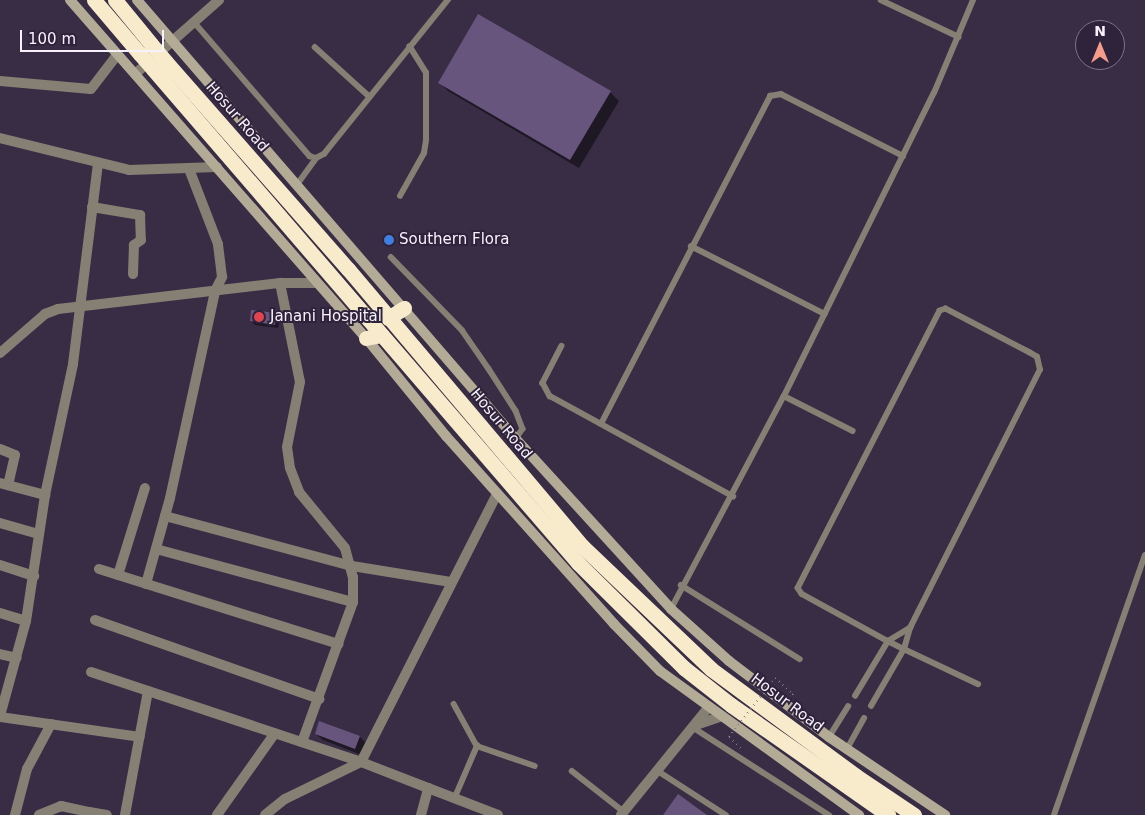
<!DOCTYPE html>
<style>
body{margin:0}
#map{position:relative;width:1145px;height:815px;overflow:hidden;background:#382d45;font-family:"DejaVu Sans",sans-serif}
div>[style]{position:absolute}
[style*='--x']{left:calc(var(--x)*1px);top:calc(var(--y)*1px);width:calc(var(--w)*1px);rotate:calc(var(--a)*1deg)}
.shadow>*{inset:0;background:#0007}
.building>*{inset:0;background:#68557d}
.path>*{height:2px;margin-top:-1px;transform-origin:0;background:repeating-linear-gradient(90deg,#857d90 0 1px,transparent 0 5px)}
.lane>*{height:5.5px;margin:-2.75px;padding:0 2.75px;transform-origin:2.75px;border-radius:2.75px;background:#858073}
.street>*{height:10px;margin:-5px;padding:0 5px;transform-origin:5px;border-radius:5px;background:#858073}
.secondary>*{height:10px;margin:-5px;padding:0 5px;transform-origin:5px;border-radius:5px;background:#b3ab96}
.highway>*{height:15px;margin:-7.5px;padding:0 7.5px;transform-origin:7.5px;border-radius:7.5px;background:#f8ebcb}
.path-bridge>*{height:2px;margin-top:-1px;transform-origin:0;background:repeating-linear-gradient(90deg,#857d90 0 1px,transparent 0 5px)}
.highway-bridge>*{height:15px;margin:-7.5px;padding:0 7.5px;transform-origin:7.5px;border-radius:7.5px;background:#f8ebcb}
.dots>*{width:14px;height:14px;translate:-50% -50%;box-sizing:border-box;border:2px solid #2e233a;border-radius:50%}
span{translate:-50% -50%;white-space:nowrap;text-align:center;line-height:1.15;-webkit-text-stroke:4px #2e233a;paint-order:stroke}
.street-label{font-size:15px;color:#f6f1fd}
.poi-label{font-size:15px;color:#f6f1fd}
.left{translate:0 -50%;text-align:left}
.north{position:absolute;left:1075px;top:20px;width:50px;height:50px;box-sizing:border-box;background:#2e233a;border:1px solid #7e7588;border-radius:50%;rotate:0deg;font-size:14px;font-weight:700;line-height:20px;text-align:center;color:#f6f1fd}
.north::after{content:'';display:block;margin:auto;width:18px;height:22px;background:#f49d8b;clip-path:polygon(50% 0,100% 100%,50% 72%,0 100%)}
.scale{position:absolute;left:20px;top:30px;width:144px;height:22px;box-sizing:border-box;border:2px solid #f6f1fd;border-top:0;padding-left:6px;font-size:15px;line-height:18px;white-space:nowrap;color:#f6f1fd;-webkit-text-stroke:4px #2e233a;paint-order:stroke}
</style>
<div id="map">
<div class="shadow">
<i style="clip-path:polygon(439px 82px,610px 92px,619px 101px,579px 168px,448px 91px)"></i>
<i style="clip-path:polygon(276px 315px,280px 319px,278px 328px,255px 325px,251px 321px)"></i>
<i style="clip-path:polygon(316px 734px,360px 737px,366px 743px,362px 755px,323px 740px)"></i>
</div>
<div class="building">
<i style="clip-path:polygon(478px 14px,611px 91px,570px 160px,438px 83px)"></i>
<i style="clip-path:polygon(251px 310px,276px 313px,275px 325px,250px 321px)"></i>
<i style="clip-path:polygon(319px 721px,360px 736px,355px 749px,315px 734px)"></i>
<i style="clip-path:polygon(678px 794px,707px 815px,663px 815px)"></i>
</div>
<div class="path">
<i style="--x:775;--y:678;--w:24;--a:42"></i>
<i style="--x:793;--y:694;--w:3;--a:135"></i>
<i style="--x:729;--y:737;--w:16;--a:43"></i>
</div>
<div class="lane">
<i style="--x:881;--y:0;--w:86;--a:25.4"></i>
<i style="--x:195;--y:23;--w:176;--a:49.2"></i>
<i style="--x:310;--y:156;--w:6;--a:18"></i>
<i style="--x:316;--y:158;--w:9;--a:-27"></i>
<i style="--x:324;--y:154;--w:198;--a:-51.2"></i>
<i style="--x:315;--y:47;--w:74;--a:42.3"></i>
<i style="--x:296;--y:186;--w:34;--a:-54"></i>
<i style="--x:400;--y:196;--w:49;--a:-60.8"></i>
<i style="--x:424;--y:153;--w:13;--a:-81"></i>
<i style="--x:426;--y:140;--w:67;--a:-90"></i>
<i style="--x:426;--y:73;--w:31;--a:-122"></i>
<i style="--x:691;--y:246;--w:150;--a:26.9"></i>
<i style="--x:391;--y:257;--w:102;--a:45.8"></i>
<i style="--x:462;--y:330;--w:47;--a:55.3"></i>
<i style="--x:489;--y:369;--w:50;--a:57.3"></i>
<i style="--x:516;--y:411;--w:19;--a:69"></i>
<i style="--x:523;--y:429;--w:12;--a:125"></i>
<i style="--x:562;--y:346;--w:42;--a:117.2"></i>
<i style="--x:543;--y:383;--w:15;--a:62"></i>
<i style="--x:550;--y:396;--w:209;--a:28.7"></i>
<i style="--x:784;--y:396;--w:77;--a:26.9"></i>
<i style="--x:601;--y:424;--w:369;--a:-62.7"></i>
<i style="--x:770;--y:96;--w:11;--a:-10"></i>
<i style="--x:781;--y:94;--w:137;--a:26.9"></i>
<i style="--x:681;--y:585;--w:140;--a:31.9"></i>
<i style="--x:671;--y:609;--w:241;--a:-62.1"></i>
<i style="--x:784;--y:396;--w:338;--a:-63.7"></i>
<i style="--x:934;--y:93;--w:101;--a:-67.2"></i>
<i style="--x:855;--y:696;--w:64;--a:-59"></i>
<i style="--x:888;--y:641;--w:26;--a:-31"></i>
<i style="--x:454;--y:704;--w:48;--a:61.3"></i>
<i style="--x:871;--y:706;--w:66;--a:-59.9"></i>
<i style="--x:904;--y:649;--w:22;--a:-74"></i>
<i style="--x:910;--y:628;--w:289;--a:-63.3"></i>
<i style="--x:1040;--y:370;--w:13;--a:-103"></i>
<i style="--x:1037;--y:357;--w:8;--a:-150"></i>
<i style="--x:1030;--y:353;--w:95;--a:-152.4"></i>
<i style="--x:946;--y:309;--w:6;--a:162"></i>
<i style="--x:940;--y:311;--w:311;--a:117.1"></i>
<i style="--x:798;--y:588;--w:7;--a:56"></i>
<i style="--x:802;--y:594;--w:98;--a:28.7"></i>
<i style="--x:888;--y:641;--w:18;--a:27"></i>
<i style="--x:904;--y:649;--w:82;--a:25.3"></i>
<i style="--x:694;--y:728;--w:161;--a:32.8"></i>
<i style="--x:829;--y:737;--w:36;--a:-58"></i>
<i style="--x:847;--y:749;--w:35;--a:-61"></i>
<i style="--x:572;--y:771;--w:65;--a:38.1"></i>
<i style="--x:658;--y:771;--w:81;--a:32.9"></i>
<i style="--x:455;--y:797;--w:56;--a:-66.7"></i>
<i style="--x:477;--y:746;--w:61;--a:19"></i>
<i style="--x:1054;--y:815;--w:275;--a:-70.7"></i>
</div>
<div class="street">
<i style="--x:135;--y:74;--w:112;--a:-41.4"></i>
<i style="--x:0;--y:81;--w:91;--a:5"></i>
<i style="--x:91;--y:89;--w:43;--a:-52.6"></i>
<i style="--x:0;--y:138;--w:133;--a:13.9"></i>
<i style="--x:129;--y:170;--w:88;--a:-2"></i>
<i style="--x:92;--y:207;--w:49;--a:9.5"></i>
<i style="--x:140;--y:215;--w:25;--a:88"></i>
<i style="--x:141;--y:240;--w:9;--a:144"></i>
<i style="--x:134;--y:245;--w:29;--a:92"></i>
<i style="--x:280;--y:283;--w:101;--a:78.6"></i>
<i style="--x:300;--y:382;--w:66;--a:101.3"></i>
<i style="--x:287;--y:447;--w:21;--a:82"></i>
<i style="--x:290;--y:468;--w:26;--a:69"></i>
<i style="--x:299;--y:492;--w:72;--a:50.6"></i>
<i style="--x:345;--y:548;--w:30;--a:75"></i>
<i style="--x:353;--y:577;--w:25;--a:90"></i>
<i style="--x:353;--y:602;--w:149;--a:110"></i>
<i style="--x:0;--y:353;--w:60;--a:-40.9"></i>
<i style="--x:45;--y:314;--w:14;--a:-21"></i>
<i style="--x:58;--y:309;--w:224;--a:-6.7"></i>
<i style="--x:280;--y:283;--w:35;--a:0"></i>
<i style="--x:0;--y:449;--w:16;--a:22"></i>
<i style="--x:15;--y:455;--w:31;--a:103"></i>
<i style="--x:0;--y:483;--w:47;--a:14.9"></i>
<i style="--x:165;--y:516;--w:194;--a:15"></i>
<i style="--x:352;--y:566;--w:100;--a:9.2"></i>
<i style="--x:0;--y:523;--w:40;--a:16"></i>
<i style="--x:156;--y:549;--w:204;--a:15.1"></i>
<i style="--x:0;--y:565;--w:36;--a:18"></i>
<i style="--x:99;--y:569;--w:251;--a:17.4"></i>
<i style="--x:118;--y:575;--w:91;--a:-72.8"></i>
<i style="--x:146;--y:584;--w:89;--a:-74.4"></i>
<i style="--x:170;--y:498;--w:212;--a:-77.7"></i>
<i style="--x:215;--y:291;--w:16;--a:-63"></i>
<i style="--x:222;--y:277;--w:33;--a:-97"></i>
<i style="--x:218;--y:244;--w:80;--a:-111.1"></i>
<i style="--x:0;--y:613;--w:27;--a:17"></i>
<i style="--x:95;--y:620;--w:238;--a:19.4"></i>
<i style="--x:0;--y:654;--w:17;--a:13"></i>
<i style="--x:91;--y:672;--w:285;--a:18.4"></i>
<i style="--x:0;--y:716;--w:98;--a:-74.7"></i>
<i style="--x:26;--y:621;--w:127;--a:-81.4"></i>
<i style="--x:45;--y:495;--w:134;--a:-77.9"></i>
<i style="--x:73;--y:364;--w:202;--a:-82.9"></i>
<i style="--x:0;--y:717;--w:141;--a:8.1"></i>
<i style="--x:696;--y:725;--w:24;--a:-19"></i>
<i style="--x:428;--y:788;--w:72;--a:-158.8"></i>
<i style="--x:361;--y:762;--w:301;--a:-63.1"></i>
<i style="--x:15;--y:815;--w:48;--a:-75.4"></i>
<i style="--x:27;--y:769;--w:51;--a:-61.9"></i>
<i style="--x:39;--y:815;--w:24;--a:-22"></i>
<i style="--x:61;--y:806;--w:29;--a:12"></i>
<i style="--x:88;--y:815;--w:3;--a:-72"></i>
<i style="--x:89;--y:812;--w:18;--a:9"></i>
<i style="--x:125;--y:815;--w:126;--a:-79.5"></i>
<i style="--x:217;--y:815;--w:100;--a:-54.7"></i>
<i style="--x:265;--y:815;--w:26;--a:-39"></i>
<i style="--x:285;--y:799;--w:85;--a:-26"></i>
<i style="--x:421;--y:815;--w:28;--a:-75"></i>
<i style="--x:428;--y:788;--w:75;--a:21.1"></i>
<i style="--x:621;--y:815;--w:138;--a:-50.9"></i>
</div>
<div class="secondary">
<i style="--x:70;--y:0;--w:449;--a:48.8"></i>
<i style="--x:366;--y:338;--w:127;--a:50.8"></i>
<i style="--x:446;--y:436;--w:252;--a:48.2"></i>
<i style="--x:614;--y:624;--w:66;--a:45.6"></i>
<i style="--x:660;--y:671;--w:246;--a:35.9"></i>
<i style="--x:137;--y:0;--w:580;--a:49.2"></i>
<i style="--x:516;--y:439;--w:230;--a:47.6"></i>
<i style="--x:671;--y:609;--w:78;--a:41.9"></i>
<i style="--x:729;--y:661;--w:126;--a:37.2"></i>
<i style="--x:829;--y:737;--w:140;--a:33.9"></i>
</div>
<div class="highway">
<i style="--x:94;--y:0;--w:71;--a:49.6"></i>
<i style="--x:115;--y:0;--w:57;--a:50.7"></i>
<i style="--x:166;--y:62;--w:276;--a:48.7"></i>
<i style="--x:348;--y:269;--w:363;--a:49.8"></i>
<i style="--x:582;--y:546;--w:178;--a:43.6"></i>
<i style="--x:711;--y:669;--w:180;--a:36.4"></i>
<i style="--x:856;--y:776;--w:70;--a:33.9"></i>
<i style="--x:153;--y:69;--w:652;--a:49.29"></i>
<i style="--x:578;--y:563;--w:149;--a:44.7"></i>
<i style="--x:684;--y:668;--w:60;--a:38.2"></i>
<i style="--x:731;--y:705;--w:192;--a:35"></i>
<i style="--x:388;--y:318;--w:19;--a:-32"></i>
<i style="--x:366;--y:338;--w:16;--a:-11"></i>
</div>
<div class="path-bridge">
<i style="--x:729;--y:737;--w:75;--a:-52.1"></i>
</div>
<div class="highway-bridge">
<i style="--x:151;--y:44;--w:23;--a:50"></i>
<i style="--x:140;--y:54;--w:20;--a:49"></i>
</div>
<div class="dots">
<i style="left:389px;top:240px;background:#3f7fe0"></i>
<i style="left:259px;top:317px;background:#e0444e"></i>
</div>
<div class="street-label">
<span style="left:237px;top:117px;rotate:49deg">Hosur Road</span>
<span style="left:501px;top:424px;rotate:50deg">Hosur Road</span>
<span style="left:787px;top:703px;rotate:37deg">Hosur Road</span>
</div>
<div class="poi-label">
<span class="left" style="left:399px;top:240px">Southern Flora</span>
<span class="left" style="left:270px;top:317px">Janani Hospital</span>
</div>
<div class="north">N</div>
<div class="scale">100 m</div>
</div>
